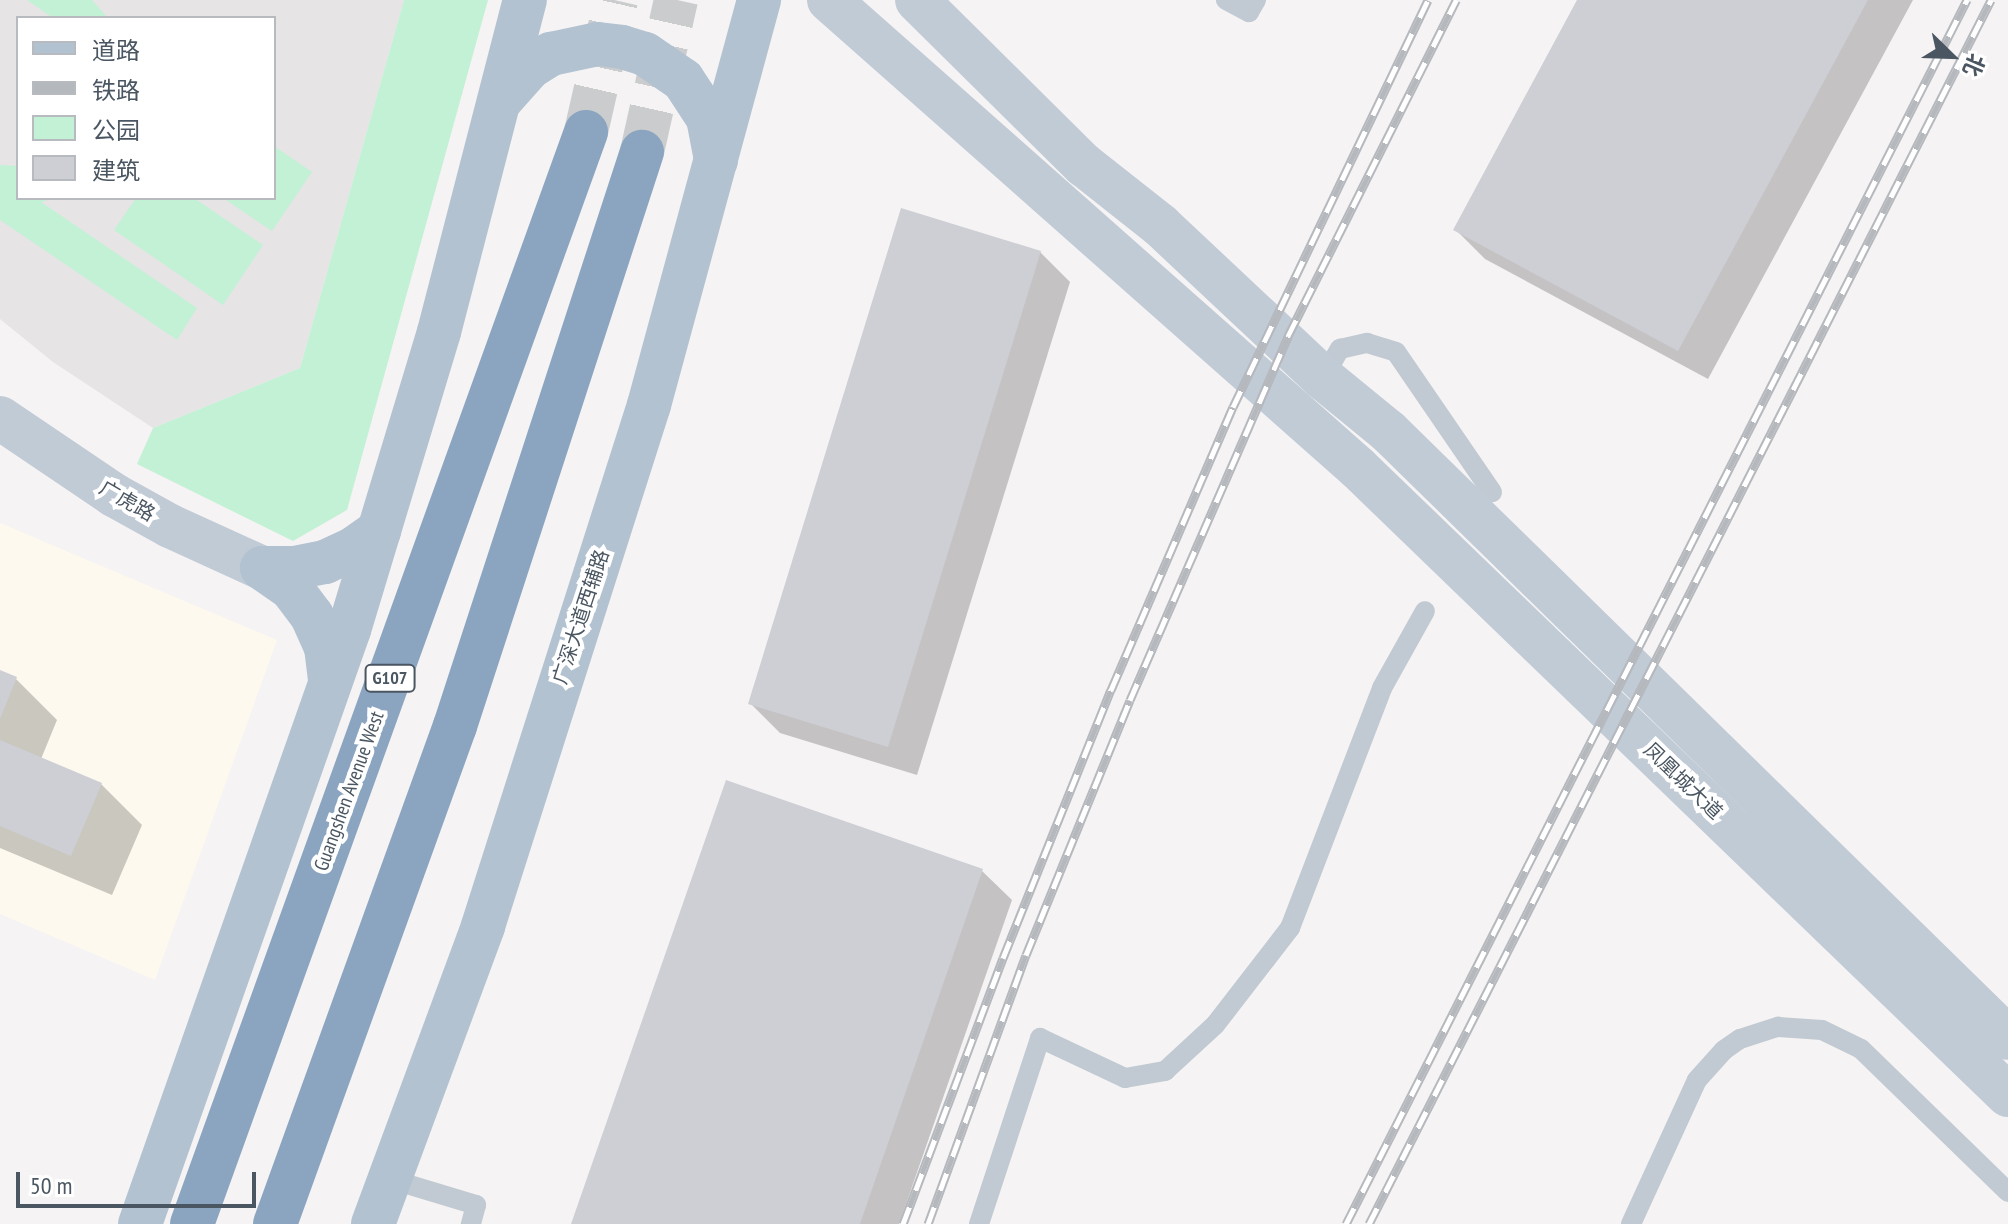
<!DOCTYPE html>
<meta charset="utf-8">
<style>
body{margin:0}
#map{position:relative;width:2008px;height:1224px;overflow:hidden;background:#f5f3f3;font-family:"PT Sans Narrow","Noto Sans SC",sans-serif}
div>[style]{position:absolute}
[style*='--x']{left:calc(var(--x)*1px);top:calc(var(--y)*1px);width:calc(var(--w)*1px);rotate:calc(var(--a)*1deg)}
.commercial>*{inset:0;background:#fdf9ef}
.education>*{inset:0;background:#e6e4e5}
.green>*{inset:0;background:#c3f1d5}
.shadow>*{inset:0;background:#0003}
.building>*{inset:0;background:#cdcfd5}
.highway-tunnel>*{height:44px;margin-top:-22px;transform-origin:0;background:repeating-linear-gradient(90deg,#caccce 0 44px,transparent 0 66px)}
.lane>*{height:20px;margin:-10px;padding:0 10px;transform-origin:10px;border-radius:10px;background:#c1cad2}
.secondary>*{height:44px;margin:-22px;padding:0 22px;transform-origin:22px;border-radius:22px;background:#c1cbd6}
.primary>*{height:44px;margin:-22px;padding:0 22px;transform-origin:22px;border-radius:22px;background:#b3c2d1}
.highway>*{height:44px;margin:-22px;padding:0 22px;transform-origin:22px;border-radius:22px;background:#8ba5c1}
.rail>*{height:9px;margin-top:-4.5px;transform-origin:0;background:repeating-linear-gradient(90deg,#fff 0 18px,#b5b8bd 0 36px);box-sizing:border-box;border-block:2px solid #b5b8bd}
span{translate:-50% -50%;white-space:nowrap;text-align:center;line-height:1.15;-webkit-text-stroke:8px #fff;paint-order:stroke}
.shield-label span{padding:2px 6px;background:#fff;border:2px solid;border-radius:6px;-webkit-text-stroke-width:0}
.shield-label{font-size:18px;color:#4a5661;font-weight:700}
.street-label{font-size:20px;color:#4a5661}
.legend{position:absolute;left:16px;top:16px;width:260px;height:184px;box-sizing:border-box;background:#fff;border:2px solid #b7bbc0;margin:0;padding:10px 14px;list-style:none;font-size:24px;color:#4a5661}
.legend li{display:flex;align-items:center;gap:16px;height:40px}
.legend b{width:40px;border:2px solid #b7bbc0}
.north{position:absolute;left:1912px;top:16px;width:80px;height:80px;-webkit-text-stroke:6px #fff;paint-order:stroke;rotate:113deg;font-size:22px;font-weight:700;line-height:32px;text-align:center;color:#4a5661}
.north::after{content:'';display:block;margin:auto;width:28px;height:36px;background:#4a5661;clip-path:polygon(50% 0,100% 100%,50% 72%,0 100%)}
.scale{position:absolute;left:16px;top:1172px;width:240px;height:36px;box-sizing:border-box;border:4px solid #4a5661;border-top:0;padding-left:10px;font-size:24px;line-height:28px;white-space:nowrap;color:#4a5661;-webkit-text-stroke:6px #fff;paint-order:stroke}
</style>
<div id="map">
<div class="commercial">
<i style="clip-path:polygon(0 523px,277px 640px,155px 980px,0 914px)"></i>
</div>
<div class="education">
<i style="clip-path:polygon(evenodd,0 0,404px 0,300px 368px,153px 428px,53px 362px,0 319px,0 0,18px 18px,274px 18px,274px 198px,18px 198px,18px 18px)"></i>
</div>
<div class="green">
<i style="clip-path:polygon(27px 0,92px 0,108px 18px,53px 18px)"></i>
<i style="clip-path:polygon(404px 0,488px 0,347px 510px,293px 541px,137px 464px,153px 428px,300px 368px)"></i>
<i style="clip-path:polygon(274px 146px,312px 172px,272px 231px,223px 198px,274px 198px)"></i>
<i style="clip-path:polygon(0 165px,18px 166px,18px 198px,55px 198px,41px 202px,197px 308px,177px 340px,0 220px)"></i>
<i style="clip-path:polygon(136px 198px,194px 198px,263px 245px,223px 305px,114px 230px)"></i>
</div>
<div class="shadow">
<i style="clip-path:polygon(1579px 0,1913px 0,1708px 379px,1485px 259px,1455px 229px)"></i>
<i style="clip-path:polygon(1040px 252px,1070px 282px,917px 775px,780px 733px,750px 703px)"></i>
<i style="clip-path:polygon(0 672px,16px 679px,57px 720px,41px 759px,101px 784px,142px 825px,112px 895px,0 848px)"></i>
<i style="clip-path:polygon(982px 871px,1012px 900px,899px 1224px,573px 1224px)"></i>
</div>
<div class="building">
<i style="clip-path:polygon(1577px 0,1868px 0,1678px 351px,1453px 230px)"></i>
<i style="clip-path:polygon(901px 208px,1041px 251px,888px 747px,748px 704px)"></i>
<i style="clip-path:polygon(0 670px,17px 677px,0 719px)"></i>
<i style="clip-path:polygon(0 740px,102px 783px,71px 856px,0 826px)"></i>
<i style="clip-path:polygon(726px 780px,983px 869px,860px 1224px,571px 1224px)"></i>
</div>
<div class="highway-tunnel">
<i style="--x:586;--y:132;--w:135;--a:-77.2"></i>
<i style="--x:642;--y:152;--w:156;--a:-77.4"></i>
</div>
<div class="lane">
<i style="--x:1226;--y:0;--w:26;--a:28"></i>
<i style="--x:1249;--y:12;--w:14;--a:-60"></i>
<i style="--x:1323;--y:378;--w:34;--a:-60"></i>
<i style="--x:1340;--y:349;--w:28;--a:-13"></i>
<i style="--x:1367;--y:343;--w:30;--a:17"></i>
<i style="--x:1396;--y:352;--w:170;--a:55.6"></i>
<i style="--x:390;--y:1179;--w:90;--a:16.8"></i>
<i style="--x:476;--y:1205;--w:20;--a:105"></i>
<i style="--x:979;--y:1224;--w:196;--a:-71.8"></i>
<i style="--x:1040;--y:1038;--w:94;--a:25.2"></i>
<i style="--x:1125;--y:1078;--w:41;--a:-9.9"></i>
<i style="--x:1165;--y:1071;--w:68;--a:-42.6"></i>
<i style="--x:1215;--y:1025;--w:123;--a:-52.3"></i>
<i style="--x:1290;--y:928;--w:257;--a:-69"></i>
<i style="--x:1382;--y:688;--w:88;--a:-60.8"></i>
<i style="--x:1631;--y:1224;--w:158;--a:-65.4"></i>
<i style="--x:1697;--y:1080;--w:40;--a:-48"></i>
<i style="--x:1724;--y:1050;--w:19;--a:-35"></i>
<i style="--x:1740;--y:1039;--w:40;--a:-18"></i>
<i style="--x:1778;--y:1027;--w:44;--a:3.9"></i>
<i style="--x:1822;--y:1030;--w:43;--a:26"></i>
<i style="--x:1861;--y:1049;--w:205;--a:44.2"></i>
</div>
<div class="secondary">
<i style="--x:829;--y:0;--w:706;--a:41.5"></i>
<i style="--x:1358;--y:468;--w:903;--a:43.97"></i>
<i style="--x:917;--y:0;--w:235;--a:44.7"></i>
<i style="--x:1084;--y:165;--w:97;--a:38.3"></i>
<i style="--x:1160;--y:225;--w:224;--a:43.2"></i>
<i style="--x:1323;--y:378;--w:85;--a:39.3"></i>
<i style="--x:1389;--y:432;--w:866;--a:44.39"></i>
<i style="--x:0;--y:418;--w:138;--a:34"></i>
<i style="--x:114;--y:495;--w:64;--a:29"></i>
<i style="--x:170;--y:526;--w:101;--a:24.5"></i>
</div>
<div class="primary">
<i style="--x:499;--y:102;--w:47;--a:-48.5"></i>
<i style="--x:530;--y:67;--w:25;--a:-32"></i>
<i style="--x:551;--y:54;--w:48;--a:-12"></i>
<i style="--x:598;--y:44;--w:24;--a:7"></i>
<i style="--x:622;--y:47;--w:24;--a:17"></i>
<i style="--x:645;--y:54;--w:46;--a:34.4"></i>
<i style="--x:683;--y:80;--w:45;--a:56.7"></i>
<i style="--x:708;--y:118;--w:43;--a:79.2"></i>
<i style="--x:262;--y:568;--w:35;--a:35"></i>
<i style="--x:291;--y:588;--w:35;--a:53"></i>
<i style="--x:312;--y:616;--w:34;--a:66"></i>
<i style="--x:326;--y:647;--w:35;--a:83"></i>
<i style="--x:262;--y:568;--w:32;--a:0"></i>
<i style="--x:294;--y:568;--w:32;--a:-11"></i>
<i style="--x:325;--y:562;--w:31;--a:-25"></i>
<i style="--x:353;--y:549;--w:32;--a:-35"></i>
<i style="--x:140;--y:1224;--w:630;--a:-70.62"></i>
<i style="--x:349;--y:630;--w:311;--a:-73.2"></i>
<i style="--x:439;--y:332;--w:343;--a:-75.5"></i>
<i style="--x:373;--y:1224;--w:318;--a:-69.7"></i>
<i style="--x:483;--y:926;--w:547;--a:-72.33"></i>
<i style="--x:649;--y:405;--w:420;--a:-74.8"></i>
</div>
<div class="highway">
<i style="--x:192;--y:1224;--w:1161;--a:-70.16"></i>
<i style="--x:275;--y:1224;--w:530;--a:-70.13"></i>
<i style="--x:455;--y:726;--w:604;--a:-71.96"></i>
</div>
<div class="rail">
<i style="--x:903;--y:1224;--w:284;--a:-69.4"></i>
<i style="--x:1003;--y:958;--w:289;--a:-68.1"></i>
<i style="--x:1111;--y:690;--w:308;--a:-66.7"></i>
<i style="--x:1233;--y:407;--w:451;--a:-64.4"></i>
<i style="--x:928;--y:1224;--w:286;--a:-70"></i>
<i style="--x:1026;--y:955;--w:275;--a:-67.8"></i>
<i style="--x:1130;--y:700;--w:397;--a:-66.5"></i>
<i style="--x:1288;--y:336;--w:376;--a:-63.4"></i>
<i style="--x:1346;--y:1224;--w:1373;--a:-63.1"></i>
<i style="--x:1369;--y:1224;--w:1373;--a:-63.06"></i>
</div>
<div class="shield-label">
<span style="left:390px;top:678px">G107</span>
</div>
<div class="street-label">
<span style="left:127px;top:501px;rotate:30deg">广虎路</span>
<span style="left:581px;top:617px;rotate:-72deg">广深大道西辅路</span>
<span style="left:1683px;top:781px;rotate:44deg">凤凰城大道</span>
<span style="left:349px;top:791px;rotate:-70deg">Guangshen Avenue West</span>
</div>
<ul class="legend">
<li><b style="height:10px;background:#b3c2d1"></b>道路</li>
<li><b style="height:10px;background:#b5b8bd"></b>铁路</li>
<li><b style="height:22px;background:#c3f1d5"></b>公园</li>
<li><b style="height:22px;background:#cdcfd5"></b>建筑</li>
</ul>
<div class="north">北</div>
<div class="scale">50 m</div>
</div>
